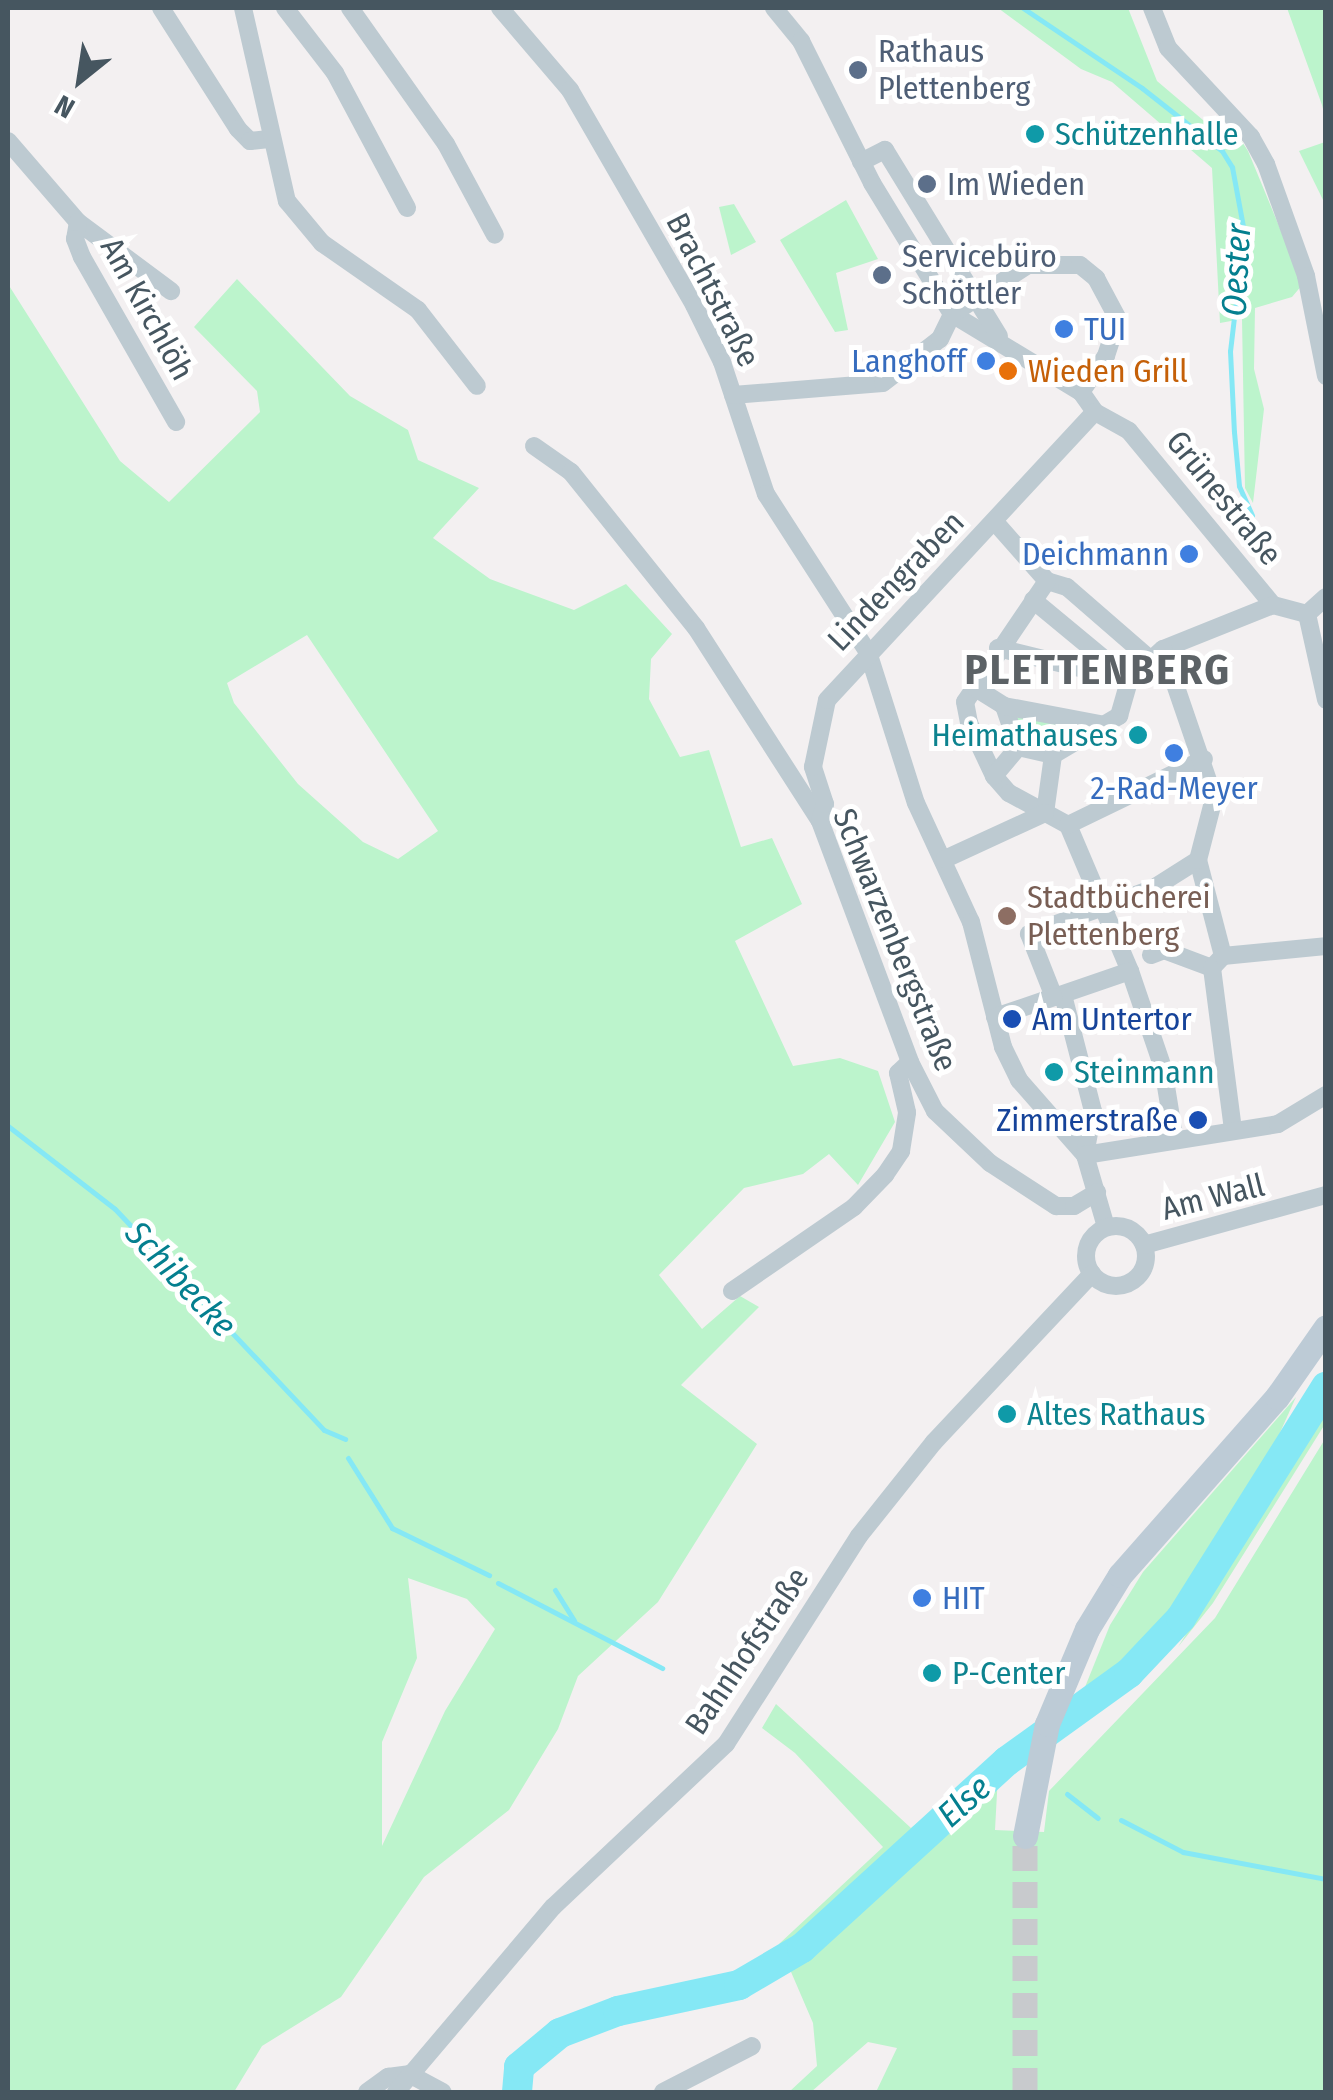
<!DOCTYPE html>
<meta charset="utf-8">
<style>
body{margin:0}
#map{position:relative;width:1333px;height:2100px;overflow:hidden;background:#f3f0f1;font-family:"Fira Sans Condensed",sans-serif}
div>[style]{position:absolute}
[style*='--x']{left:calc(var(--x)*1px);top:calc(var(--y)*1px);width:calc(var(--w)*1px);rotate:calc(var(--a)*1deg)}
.green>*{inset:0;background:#bcf4cc}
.stream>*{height:5px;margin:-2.5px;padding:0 2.5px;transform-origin:2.5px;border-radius:2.5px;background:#85e8f5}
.river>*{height:30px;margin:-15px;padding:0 15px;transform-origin:15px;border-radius:15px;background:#85e8f5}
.secondary-tunnel>*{height:25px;margin-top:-12.5px;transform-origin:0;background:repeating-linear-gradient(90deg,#c8cacd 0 25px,transparent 0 37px)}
.street>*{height:18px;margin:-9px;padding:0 9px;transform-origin:9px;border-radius:9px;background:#bdcad1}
.street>.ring{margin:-9px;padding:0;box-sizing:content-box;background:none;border:18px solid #bdcad1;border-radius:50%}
.secondary>*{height:25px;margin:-12.5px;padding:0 12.5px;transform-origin:12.5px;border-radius:12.5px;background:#bdcbd6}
.dots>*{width:28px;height:28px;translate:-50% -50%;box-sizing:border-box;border:5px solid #fff;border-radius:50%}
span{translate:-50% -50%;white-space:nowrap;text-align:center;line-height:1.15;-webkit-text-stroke:10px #fff;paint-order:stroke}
.service-label{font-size:32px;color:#4e5e75}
.left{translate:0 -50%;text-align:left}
.culture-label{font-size:32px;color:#0d838f}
.right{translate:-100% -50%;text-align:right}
.street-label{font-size:32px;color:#465660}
.shop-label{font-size:32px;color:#366cbe}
.food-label{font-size:32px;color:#c56008}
.education-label{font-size:32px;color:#785e54}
.transit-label{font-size:32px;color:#164399}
.water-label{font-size:35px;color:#047f8f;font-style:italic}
.district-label{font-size:42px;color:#5c6266;font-weight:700;letter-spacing:2.5px}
.frame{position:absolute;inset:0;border:10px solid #465660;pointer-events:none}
.north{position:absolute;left:30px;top:30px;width:100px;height:100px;-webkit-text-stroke:8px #fff;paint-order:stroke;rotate:210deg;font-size:28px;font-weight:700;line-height:40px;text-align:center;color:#465660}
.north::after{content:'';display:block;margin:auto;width:35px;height:45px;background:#465660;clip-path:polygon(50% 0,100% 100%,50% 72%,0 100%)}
</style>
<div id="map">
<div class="green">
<i style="clip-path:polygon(998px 8px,1128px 8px,1157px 81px,1223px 137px,1237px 134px,1248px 151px,1303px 284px,1292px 297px,1255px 308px,1254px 369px,1264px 409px,1253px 503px,1245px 488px,1242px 319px,1220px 323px,1212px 168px,1112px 82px,1081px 69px)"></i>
<i style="clip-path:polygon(1287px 8px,1325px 8px,1325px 117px,1322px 105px)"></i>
<i style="clip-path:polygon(1325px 142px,1326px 142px,1325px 204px,1299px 151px)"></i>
<i style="clip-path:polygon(846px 200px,878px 259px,836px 273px,848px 330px,835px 332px,780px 240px)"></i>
<i style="clip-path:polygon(734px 204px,756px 242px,731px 255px,719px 207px)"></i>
<i style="clip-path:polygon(evenodd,237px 279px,350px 396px,408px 430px,418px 460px,479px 488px,433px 538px,490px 579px,574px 610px,626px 584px,672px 634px,651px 659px,649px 699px,680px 757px,709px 750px,741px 847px,772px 838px,802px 904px,735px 941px,793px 1066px,840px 1058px,878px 1071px,895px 1122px,858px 1185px,829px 1154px,803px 1174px,744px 1188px,659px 1275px,702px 1329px,740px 1296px,759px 1307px,681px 1385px,757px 1444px,658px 1602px,578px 1676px,558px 1729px,509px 1810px,424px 1877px,341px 1997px,262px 2046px,234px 2092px,8px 2092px,8px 284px,120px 461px,169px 502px,260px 412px,257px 391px,194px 327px,237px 279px,307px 635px,438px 831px,398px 859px,363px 842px,298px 784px,234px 703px,227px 683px,307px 635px,237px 279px,408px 1578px,467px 1599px,495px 1629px,445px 1711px,382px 1846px,382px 1742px,417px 1658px,408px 1578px)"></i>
<i style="clip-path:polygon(1004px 706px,1105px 725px,1053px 755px,1018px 747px)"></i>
<i style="clip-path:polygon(1296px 1397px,1256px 1486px,1182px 1599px,1079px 1702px,1110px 1625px,1143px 1572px)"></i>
<i style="clip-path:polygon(1325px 1399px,1325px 1424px,1213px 1603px,1178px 1647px,1269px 1504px)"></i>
<i style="clip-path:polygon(1325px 1439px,1325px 2092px,876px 2092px,897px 2048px,868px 2042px,811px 2092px,789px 2092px,817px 2066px,813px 2023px,779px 1944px,883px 1847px,795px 1753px,762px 1728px,776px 1704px,911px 1828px,999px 1757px,995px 1830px,1044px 1832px,1049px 1791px,1215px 1618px)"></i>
</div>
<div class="stream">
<i style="--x:1023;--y:8;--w:143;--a:33.9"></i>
<i style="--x:1142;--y:88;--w:102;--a:38.2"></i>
<i style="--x:1222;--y:151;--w:19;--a:58"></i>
<i style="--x:1232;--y:167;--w:66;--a:79.5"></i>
<i style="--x:1244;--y:232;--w:120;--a:96.7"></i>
<i style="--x:1230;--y:351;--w:81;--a:87.2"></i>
<i style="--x:1234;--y:432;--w:54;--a:84.7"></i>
<i style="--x:1239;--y:486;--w:32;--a:66"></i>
<i style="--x:8;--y:1126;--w:135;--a:37.8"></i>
<i style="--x:115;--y:1209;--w:304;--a:46.6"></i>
<i style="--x:324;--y:1430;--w:23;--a:23"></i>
<i style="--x:348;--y:1458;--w:83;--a:57.8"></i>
<i style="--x:392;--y:1528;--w:108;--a:25.9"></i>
<i style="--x:498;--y:1583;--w:185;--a:27.4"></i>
<i style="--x:555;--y:1590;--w:36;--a:58"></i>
<i style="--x:1067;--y:1794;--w:39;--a:38"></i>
<i style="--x:1121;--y:1820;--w:70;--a:27.3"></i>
<i style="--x:1183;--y:1852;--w:146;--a:10.7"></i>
</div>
<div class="river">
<i style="--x:517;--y:2092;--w:25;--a:-85"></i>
<i style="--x:519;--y:2067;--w:53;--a:-39.7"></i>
<i style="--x:560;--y:2033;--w:62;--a:-20.8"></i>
<i style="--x:618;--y:2011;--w:124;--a:-12.1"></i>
<i style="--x:739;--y:1985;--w:73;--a:-30.4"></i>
<i style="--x:802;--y:1948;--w:277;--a:-42.4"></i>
<i style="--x:1007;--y:1761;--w:150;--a:-35.8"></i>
<i style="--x:1129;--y:1673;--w:76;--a:-46.6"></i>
<i style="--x:1181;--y:1618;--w:273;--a:-57.9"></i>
</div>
<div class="secondary-tunnel">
<i style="--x:1025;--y:2092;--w:256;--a:-90"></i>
</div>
<div class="street">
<i style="--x:161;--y:8;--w:143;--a:57.5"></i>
<i style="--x:238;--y:129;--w:17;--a:45"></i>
<i style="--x:250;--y:141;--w:19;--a:-6"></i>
<i style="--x:243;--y:8;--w:198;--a:77.2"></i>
<i style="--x:287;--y:201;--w:55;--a:50.2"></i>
<i style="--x:322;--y:243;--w:117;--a:34.9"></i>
<i style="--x:418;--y:310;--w:96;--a:52.2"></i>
<i style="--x:285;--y:8;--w:82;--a:52.4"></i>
<i style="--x:335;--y:73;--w:153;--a:61.9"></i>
<i style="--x:350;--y:8;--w:166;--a:54.8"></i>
<i style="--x:446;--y:144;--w:103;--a:61.7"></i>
<i style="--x:500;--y:8;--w:108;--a:49.5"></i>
<i style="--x:570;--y:90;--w:248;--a:60"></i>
<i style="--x:694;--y:305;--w:64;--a:63.8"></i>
<i style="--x:722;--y:362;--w:139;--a:71.6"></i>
<i style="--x:766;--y:494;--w:188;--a:57.2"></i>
<i style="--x:868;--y:652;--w:158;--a:72.4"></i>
<i style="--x:916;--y:803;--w:131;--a:65.2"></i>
<i style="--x:971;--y:922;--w:129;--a:75.6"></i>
<i style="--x:1003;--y:1047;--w:37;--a:64"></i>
<i style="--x:1019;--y:1080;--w:100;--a:48.7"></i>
<i style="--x:1085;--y:1155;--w:75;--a:73.7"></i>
<i style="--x:774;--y:8;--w:43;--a:50.7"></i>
<i style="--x:801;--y:41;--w:159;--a:63.4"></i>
<i style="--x:872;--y:183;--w:153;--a:58.6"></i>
<i style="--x:952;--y:314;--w:151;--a:31.2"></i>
<i style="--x:1081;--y:392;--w:24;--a:55"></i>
<i style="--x:1095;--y:412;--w:39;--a:29"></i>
<i style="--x:1129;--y:431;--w:226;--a:50.4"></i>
<i style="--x:1273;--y:605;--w:35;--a:15"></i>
<i style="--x:1152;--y:8;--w:43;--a:68.2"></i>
<i style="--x:1168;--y:48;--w:122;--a:47"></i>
<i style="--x:1251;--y:137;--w:31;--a:61"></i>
<i style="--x:1266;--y:164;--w:119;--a:70.3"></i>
<i style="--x:1306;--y:276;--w:102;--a:78.7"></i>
<i style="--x:8;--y:141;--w:107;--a:49.2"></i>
<i style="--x:78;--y:222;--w:116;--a:36.6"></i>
<i style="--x:861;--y:162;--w:27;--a:-27"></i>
<i style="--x:885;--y:150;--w:218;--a:58.5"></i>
<i style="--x:78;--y:222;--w:17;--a:100"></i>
<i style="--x:75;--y:239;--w:19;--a:69"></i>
<i style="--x:82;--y:257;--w:190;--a:60.3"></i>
<i style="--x:952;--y:314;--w:90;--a:-32.8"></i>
<i style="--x:1028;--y:265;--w:52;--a:0"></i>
<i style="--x:1080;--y:265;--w:21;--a:39"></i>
<i style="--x:1096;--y:278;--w:47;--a:61.8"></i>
<i style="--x:1118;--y:319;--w:39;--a:108"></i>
<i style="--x:1106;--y:356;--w:44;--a:124.8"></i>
<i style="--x:733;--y:395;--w:150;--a:-4.6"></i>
<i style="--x:883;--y:383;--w:72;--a:-37.7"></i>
<i style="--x:940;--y:339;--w:28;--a:-64"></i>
<i style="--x:534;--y:446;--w:45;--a:35.1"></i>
<i style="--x:571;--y:472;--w:200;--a:51.3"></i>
<i style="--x:696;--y:628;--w:229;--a:57.3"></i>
<i style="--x:820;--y:821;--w:257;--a:69.5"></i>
<i style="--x:910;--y:1062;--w:55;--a:63"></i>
<i style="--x:935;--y:1111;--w:76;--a:43.4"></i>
<i style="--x:990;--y:1163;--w:79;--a:33.1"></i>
<i style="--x:1056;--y:1206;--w:18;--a:0"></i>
<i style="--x:1074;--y:1206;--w:27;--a:-31"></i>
<i style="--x:995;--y:522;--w:79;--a:48.6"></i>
<i style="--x:1047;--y:581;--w:21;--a:17"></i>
<i style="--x:1067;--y:587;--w:111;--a:41"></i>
<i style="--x:1047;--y:581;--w:146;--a:124.1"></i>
<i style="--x:965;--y:702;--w:21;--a:79"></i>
<i style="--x:969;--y:723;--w:59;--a:64.7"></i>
<i style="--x:994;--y:776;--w:23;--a:49"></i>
<i style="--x:1009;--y:793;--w:67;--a:28.5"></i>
<i style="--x:1068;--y:825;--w:159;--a:67"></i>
<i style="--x:1130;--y:971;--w:102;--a:71.2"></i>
<i style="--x:1163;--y:1068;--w:68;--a:80.7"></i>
<i style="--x:1033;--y:600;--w:119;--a:39.6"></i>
<i style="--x:1307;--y:614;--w:88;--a:77.5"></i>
<i style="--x:1307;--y:614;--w:25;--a:-42"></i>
<i style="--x:998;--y:648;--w:135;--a:13.7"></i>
<i style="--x:1129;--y:680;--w:46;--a:-42.4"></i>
<i style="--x:1163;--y:649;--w:118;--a:-21.8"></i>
<i style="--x:974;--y:687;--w:36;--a:32"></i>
<i style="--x:1004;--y:706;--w:43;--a:71.1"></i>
<i style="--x:1018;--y:747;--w:36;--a:13"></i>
<i style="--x:1053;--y:755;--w:77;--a:-30.6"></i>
<i style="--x:1119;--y:716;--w:37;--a:-74"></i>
<i style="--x:1004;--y:706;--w:103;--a:10.7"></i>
<i style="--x:994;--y:776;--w:38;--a:-50"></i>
<i style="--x:1045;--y:813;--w:59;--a:-82.1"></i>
<i style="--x:820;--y:821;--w:18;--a:-74"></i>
<i style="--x:825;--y:804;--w:39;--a:-108"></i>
<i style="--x:813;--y:767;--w:68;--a:-78.2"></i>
<i style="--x:827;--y:700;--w:393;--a:-47.1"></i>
<i style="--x:1068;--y:825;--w:151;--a:-25.9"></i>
<i style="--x:945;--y:859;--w:110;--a:-24.7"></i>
<i style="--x:1198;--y:860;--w:99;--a:75.4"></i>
<i style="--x:1151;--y:955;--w:14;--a:-21"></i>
<i style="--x:1164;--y:950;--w:51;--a:20.6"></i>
<i style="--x:1223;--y:956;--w:16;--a:133"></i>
<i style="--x:1212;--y:968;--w:163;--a:82.6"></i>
<i style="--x:1223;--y:956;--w:103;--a:-5.5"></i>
<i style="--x:1130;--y:971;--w:80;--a:161.1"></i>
<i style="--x:1054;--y:997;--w:68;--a:-111.6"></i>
<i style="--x:1029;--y:934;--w:131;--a:-20.1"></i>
<i style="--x:1152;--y:889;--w:54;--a:-32.2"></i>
<i style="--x:1198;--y:860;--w:64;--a:-75.5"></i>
<i style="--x:1214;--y:798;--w:157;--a:-108.9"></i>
<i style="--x:1063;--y:995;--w:120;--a:75.5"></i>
<i style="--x:1093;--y:1111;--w:45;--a:100.3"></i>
<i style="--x:995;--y:1017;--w:62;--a:-18.7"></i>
<i style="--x:1085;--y:1155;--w:195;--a:-9.1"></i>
<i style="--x:1278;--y:1124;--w:56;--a:-31.1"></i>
<i class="ring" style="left:1086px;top:1226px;width:42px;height:42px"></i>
<i style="--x:1144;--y:1245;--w:189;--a:-15.4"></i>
<i style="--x:732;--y:1291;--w:148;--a:-34.5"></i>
<i style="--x:854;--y:1207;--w:45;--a:-45.9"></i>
<i style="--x:885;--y:1175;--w:29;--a:-56"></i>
<i style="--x:901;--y:1151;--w:39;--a:-81"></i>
<i style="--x:907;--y:1112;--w:40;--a:-103"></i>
<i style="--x:898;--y:1073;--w:16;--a:-43"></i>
<i style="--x:367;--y:2092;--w:26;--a:-36"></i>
<i style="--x:388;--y:2077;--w:21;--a:-8"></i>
<i style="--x:409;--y:2074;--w:38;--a:28"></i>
<i style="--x:396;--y:2092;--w:243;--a:-49.7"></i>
<i style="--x:553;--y:1907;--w:238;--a:-43.3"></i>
<i style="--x:726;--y:1744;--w:247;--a:-57.4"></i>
<i style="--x:859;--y:1536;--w:120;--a:-51.4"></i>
<i style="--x:934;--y:1442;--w:231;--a:-46.8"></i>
<i style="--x:663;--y:2092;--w:100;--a:-27.3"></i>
</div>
<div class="secondary">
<i style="--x:1025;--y:1836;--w:114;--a:-78.9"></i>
<i style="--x:1047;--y:1724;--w:103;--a:-67.2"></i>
<i style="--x:1087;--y:1629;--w:63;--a:-58.6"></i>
<i style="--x:1120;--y:1575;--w:237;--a:-48.6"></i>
<i style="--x:1277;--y:1397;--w:85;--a:-55"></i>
</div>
<div class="dots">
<i style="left:858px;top:70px;background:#5c6f8a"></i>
<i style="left:1035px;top:134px;background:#0f9aa8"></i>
<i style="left:927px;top:184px;background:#5c6f8a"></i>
<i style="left:882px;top:275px;background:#5c6f8a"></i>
<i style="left:1064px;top:329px;background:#3f7fe0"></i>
<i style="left:986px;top:361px;background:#3f7fe0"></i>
<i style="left:1008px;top:371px;background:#e8710a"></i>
<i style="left:1189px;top:554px;background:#3f7fe0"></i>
<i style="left:1138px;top:735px;background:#0f9aa8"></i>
<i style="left:1174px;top:753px;background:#3f7fe0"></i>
<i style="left:1007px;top:916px;background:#8d6e63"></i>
<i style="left:1012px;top:1019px;background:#1a4fb4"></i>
<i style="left:1054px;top:1072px;background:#0f9aa8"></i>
<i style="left:1198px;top:1120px;background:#1a4fb4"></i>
<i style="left:1007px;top:1414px;background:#0f9aa8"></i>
<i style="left:922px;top:1598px;background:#3f7fe0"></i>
<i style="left:932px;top:1673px;background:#0f9aa8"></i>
</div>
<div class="service-label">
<span class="left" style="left:878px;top:70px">Rathaus<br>Plettenberg</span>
<span class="left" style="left:947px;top:184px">Im Wieden</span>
<span class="left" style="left:902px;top:275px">Servicebüro<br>Schöttler</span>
</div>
<div class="culture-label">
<span class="left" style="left:1055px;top:134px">Schützenhalle</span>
<span class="right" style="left:1118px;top:735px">Heimathauses</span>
<span class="left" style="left:1074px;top:1072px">Steinmann</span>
<span class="left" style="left:1027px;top:1414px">Altes Rathaus</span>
<span class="left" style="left:952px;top:1673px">P-Center</span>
</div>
<div class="street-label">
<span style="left:713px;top:290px;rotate:63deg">Brachtstraße</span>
<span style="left:147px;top:309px;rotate:61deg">Am Kirchlöh</span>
<span style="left:1224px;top:498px;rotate:51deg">Grünestraße</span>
<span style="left:896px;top:581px;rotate:-46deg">Lindengraben</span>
<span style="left:895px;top:940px;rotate:68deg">Schwarzenbergstraße</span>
<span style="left:1213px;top:1197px;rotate:-14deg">Am Wall</span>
<span style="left:747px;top:1651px;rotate:-56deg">Bahnhofstraße</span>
</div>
<div class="shop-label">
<span class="left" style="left:1084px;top:329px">TUI</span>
<span class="right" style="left:966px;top:361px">Langhoff</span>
<span class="right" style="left:1169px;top:554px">Deichmann</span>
<span style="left:1174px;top:788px">2-Rad-Meyer</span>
<span class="left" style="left:942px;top:1598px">HIT</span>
</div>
<div class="food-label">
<span class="left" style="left:1028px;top:371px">Wieden Grill</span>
</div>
<div class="education-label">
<span class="left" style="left:1027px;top:916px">Stadtbücherei<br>Plettenberg</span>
</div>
<div class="transit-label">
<span class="left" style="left:1032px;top:1019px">Am Untertor</span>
<span class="right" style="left:1178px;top:1120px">Zimmerstraße</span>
</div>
<div class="water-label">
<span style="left:1236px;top:270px;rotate:-87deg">Oester</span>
<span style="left:181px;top:1279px;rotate:47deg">Schibecke</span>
<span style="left:964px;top:1801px;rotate:-42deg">Else</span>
</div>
<div class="district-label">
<span style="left:1098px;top:670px">PLETTENBERG</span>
</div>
<div class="frame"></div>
<div class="north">N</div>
</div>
